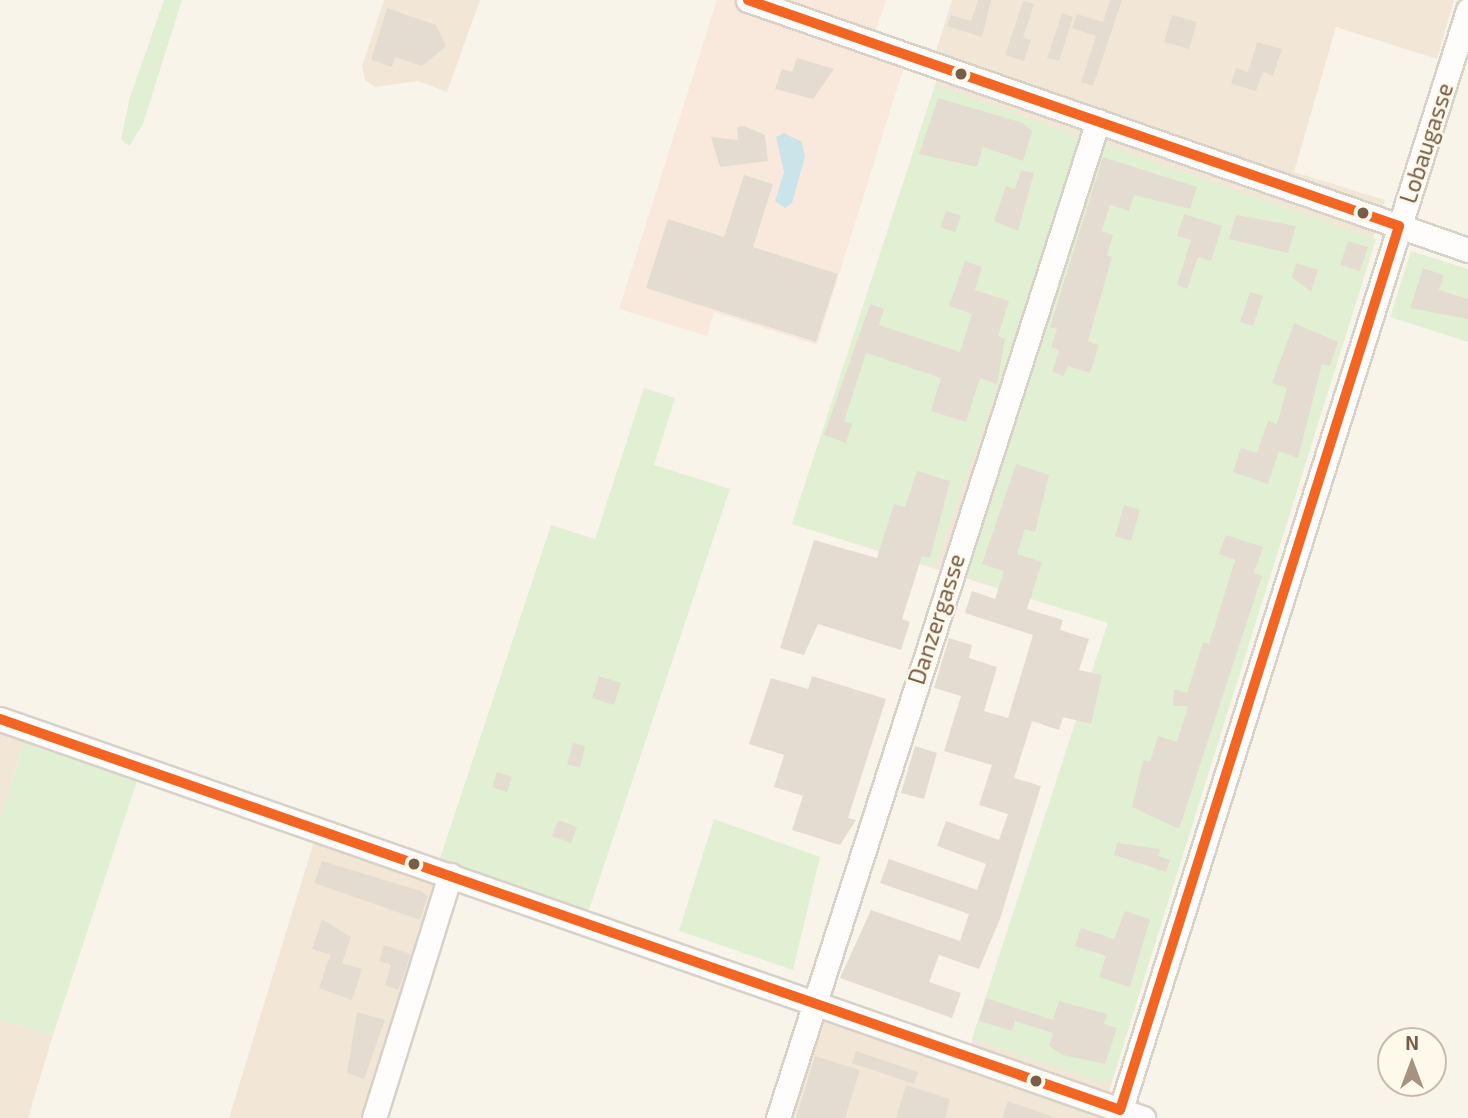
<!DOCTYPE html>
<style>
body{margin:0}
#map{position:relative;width:1468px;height:1118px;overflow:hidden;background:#f8f4ea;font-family:"Exo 2",sans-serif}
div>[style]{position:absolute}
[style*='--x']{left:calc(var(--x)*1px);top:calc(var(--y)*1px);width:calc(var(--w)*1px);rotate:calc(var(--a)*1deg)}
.residential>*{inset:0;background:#f2e7d7}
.commercial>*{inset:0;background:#f9e9dd}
.green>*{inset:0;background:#e1f0d3}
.water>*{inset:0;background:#cae4e9}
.building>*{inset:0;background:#e5dcd1}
.roads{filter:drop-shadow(2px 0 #d7d1c8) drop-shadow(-2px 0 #d7d1c8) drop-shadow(0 2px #d7d1c8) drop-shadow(0 -2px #d7d1c8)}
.minor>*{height:23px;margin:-11.5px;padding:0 11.5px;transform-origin:11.5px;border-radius:11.5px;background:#fefdfc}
.bus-1>*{height:10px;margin:-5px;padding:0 5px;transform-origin:5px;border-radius:5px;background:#f26522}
.dots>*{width:19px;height:19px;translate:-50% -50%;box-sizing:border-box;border:4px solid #fff9ec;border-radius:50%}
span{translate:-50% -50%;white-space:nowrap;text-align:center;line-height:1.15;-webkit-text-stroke:5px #fff9ec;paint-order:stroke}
.street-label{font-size:23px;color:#785d47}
.north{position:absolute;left:1377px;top:1027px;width:70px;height:70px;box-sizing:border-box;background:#fff9ec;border:2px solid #c9bbaa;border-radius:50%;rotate:0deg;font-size:19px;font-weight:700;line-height:28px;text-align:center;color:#785d47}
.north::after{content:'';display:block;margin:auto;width:24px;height:32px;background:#a59280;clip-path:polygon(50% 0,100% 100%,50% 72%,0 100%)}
</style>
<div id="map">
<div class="residential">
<i style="clip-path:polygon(384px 0,480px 0,447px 92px,418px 81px,375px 87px,365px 80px,362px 66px)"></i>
<i style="clip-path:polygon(952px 0,1454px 0,1437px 59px,1336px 27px,1294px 172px,1385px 200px,1113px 1078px,1103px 1114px,1113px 1118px,782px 1118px,816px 1011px,971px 1064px,972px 1039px,1108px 623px,792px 524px,944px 58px,935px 54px)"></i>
<i style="clip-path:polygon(0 730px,25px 739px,0 820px)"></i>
<i style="clip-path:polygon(314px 841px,440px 883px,366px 1118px,229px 1118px)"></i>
<i style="clip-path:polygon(0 1020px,53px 1035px,28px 1118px,0 1118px)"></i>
</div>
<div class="commercial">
<i style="clip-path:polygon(717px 0,886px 0,874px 36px,910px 47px,817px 345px,714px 312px,707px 336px,619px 309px)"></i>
</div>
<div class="green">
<i style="clip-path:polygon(164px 0,182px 0,143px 124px,129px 146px,121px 139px,130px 97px)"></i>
<i style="clip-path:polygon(935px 85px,1073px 134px,1079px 149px,935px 567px,792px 524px)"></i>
<i style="clip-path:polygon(1108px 146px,1376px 239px,1113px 1078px,1103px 1083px,972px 1039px,1108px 623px,964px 576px,1093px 154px)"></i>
<i style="clip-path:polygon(1411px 251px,1468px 269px,1468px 342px,1390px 317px)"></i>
<i style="clip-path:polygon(644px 388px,675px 398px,654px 465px,730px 489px,587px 916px,439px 861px,551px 525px,595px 539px)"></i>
<i style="clip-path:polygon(25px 739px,138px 778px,53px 1035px,0 1020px,0 820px)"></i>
<i style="clip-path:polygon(714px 819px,820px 857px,793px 970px,679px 931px)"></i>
</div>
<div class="water">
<i style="clip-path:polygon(784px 133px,802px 142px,805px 157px,792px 203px,785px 208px,775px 201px,784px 172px,776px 137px)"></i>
</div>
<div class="building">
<i style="clip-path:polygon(978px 0,991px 0,982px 37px,947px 26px,951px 15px,971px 21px)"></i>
<i style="clip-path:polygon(1110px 0,1122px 0,1093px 86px,1081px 82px,1096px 36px,1072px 28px,1077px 14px,1103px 22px)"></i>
<i style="clip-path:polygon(1023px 1px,1034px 4px,1023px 38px,1031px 40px,1024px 61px,1005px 55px)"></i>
<i style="clip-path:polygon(387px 8px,436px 25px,446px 46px,422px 66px,395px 57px,392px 67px,371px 60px)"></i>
<i style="clip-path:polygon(1062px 13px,1073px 17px,1059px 61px,1047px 58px)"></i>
<i style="clip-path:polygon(1172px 15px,1197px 22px,1189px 49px,1164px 42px)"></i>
<i style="clip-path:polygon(1257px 42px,1282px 49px,1273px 76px,1263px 72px,1256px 91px,1231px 84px,1236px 68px,1248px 72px)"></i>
<i style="clip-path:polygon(797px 58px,834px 69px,813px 99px,775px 89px,782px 69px,792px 72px)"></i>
<i style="clip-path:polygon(938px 98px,1023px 123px,1032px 131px,1023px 161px,983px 147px,977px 167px,919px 154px)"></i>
<i style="clip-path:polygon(744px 126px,765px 135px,768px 161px,720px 167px,711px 137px,738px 140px,737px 127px)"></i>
<i style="clip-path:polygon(1103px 157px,1197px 187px,1190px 209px,1134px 195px,1129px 211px,1110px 205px,1102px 231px,1113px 235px,1107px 255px,1112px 257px,1088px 341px,1099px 345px,1090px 373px,1068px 366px,1064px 376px,1052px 372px,1059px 350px,1051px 347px,1057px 329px,1050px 327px)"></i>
<i style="clip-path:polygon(1021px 170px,1034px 173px,1018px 231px,994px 221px,1006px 186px,1015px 189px)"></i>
<i style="clip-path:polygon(744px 175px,773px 184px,753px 247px,838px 274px,816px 342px,646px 288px,668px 219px,724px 237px)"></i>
<i style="clip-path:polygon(946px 211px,961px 216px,955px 232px,940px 227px)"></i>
<i style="clip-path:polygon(1184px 214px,1222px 226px,1211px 261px,1198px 257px,1187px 289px,1177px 285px,1191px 240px,1177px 236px)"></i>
<i style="clip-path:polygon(1236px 215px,1296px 226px,1288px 253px,1229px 239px)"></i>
<i style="clip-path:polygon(1348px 241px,1368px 247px,1360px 271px,1340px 265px)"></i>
<i style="clip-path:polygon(965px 261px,982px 267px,975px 290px,1009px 301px,998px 336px,1005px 339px,997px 384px,980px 378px,966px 422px,931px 411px,941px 378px,866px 353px,844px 422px,852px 424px,846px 443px,824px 435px,870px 304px,884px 309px,879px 325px,960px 352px,972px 314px,949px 306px)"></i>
<i style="clip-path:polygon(1296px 263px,1318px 270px,1311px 292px,1292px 277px)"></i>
<i style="clip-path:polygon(1423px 268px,1444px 275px,1439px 290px,1468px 299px,1468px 319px,1410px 308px)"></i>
<i style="clip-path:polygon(1250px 292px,1263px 296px,1253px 326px,1240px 322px)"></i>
<i style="clip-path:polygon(1294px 323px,1338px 342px,1330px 366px,1322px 364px,1298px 458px,1279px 451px,1268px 484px,1233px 472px,1241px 448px,1257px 453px,1268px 421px,1277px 424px,1287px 388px,1272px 383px)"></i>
<i style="clip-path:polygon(1016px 464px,1049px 475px,1035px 532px,1025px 529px,1017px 554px,1042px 562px,1027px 609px,1063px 620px,1060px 630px,1089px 639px,1079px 670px,1102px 675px,1091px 724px,1063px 717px,1059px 730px,1032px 721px,1014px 778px,1041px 786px,1000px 919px,979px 969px,939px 955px,929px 982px,961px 993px,952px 1018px,840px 978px,871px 910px,960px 941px,969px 914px,880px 883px,889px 859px,977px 890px,986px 864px,937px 846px,946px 821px,999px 840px,1008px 814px,979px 805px,992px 765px,944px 751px,961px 696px,934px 688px,949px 638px,972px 645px,969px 658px,997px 667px,984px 711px,1008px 718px,1033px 635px,965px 613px,972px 591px,995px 599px,1004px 571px,982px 564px)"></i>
<i style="clip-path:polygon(917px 471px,950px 481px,930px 558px,922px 556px,902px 619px,910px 622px,901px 650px,818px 624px,804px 655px,780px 648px,814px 540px,877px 558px,894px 504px,905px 507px)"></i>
<i style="clip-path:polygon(1124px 505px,1140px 510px,1131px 541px,1115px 536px)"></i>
<i style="clip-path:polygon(1226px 535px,1263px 547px,1254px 573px,1262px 576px,1179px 829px,1132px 807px,1143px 760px,1150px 762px,1158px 736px,1177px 742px,1188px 706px,1173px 706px,1174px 689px,1187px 693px,1203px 642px,1209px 644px,1235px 560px,1219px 554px)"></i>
<i style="clip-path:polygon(599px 676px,621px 683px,614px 705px,592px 698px)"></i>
<i style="clip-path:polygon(812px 676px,886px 699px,848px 818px,856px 820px,840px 845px,792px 830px,803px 796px,774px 787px,784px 755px,749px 744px,771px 678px,808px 689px)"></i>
<i style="clip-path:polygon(573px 743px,585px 746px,580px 768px,567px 764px)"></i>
<i style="clip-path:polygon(915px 746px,937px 753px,924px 799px,901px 793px)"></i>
<i style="clip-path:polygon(497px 772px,512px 777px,507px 792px,492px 787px)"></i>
<i style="clip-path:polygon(558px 820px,577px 827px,571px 843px,552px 836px)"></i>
<i style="clip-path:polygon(1117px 843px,1160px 849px,1158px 856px,1170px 860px,1166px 872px,1114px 855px)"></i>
<i style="clip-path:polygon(322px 861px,421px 891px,428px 896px,420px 920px,314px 883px)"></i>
<i style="clip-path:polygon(1125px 911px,1150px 919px,1130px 987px,1099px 977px,1106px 956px,1075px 946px,1081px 928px,1114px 939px)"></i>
<i style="clip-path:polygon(322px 919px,351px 937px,342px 963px,362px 969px,352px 1000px,319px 988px,330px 955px,312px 949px)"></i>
<i style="clip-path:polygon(384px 945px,411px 954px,398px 990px,385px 985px,391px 965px,379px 961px)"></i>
<i style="clip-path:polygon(986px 998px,1053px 1020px,1059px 1001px,1107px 1014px,1104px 1024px,1117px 1028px,1105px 1064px,1063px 1055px,1049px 1046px,1053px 1033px,1015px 1021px,1012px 1031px,979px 1021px)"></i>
<i style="clip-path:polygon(357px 1012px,385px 1020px,364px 1079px,347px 1073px)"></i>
<i style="clip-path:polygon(856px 1051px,918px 1072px,914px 1084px,852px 1063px)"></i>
<i style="clip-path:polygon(815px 1056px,860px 1070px,845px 1118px,796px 1118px)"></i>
<i style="clip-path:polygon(906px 1085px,950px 1099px,945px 1118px,896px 1118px)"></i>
<i style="clip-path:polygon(1008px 1101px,1051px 1116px,1051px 1118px,1002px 1118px)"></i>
</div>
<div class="roads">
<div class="minor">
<i style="--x:748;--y:0;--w:762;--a:19.15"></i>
<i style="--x:0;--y:719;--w:1211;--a:19.24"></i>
<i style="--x:374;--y:1118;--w:255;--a:-72.6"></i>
<i style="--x:778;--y:1118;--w:1047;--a:-72.21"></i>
<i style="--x:1118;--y:1118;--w:1162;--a:-72.47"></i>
</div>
</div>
<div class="bus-1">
<i style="--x:748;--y:0;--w:689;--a:19.14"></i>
<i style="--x:0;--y:719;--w:1186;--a:19.24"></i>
<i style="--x:1120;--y:1110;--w:927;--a:-72.48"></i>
</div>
<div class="dots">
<i style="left:961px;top:74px;background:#785d47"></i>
<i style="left:1363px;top:213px;background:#785d47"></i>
<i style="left:414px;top:864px;background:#785d47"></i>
<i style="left:1036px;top:1081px;background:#785d47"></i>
</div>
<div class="street-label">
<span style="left:1426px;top:143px;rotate:-72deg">Lobaugasse</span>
<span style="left:936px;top:619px;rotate:-72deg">Danzergasse</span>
</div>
<div class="north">N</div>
</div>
